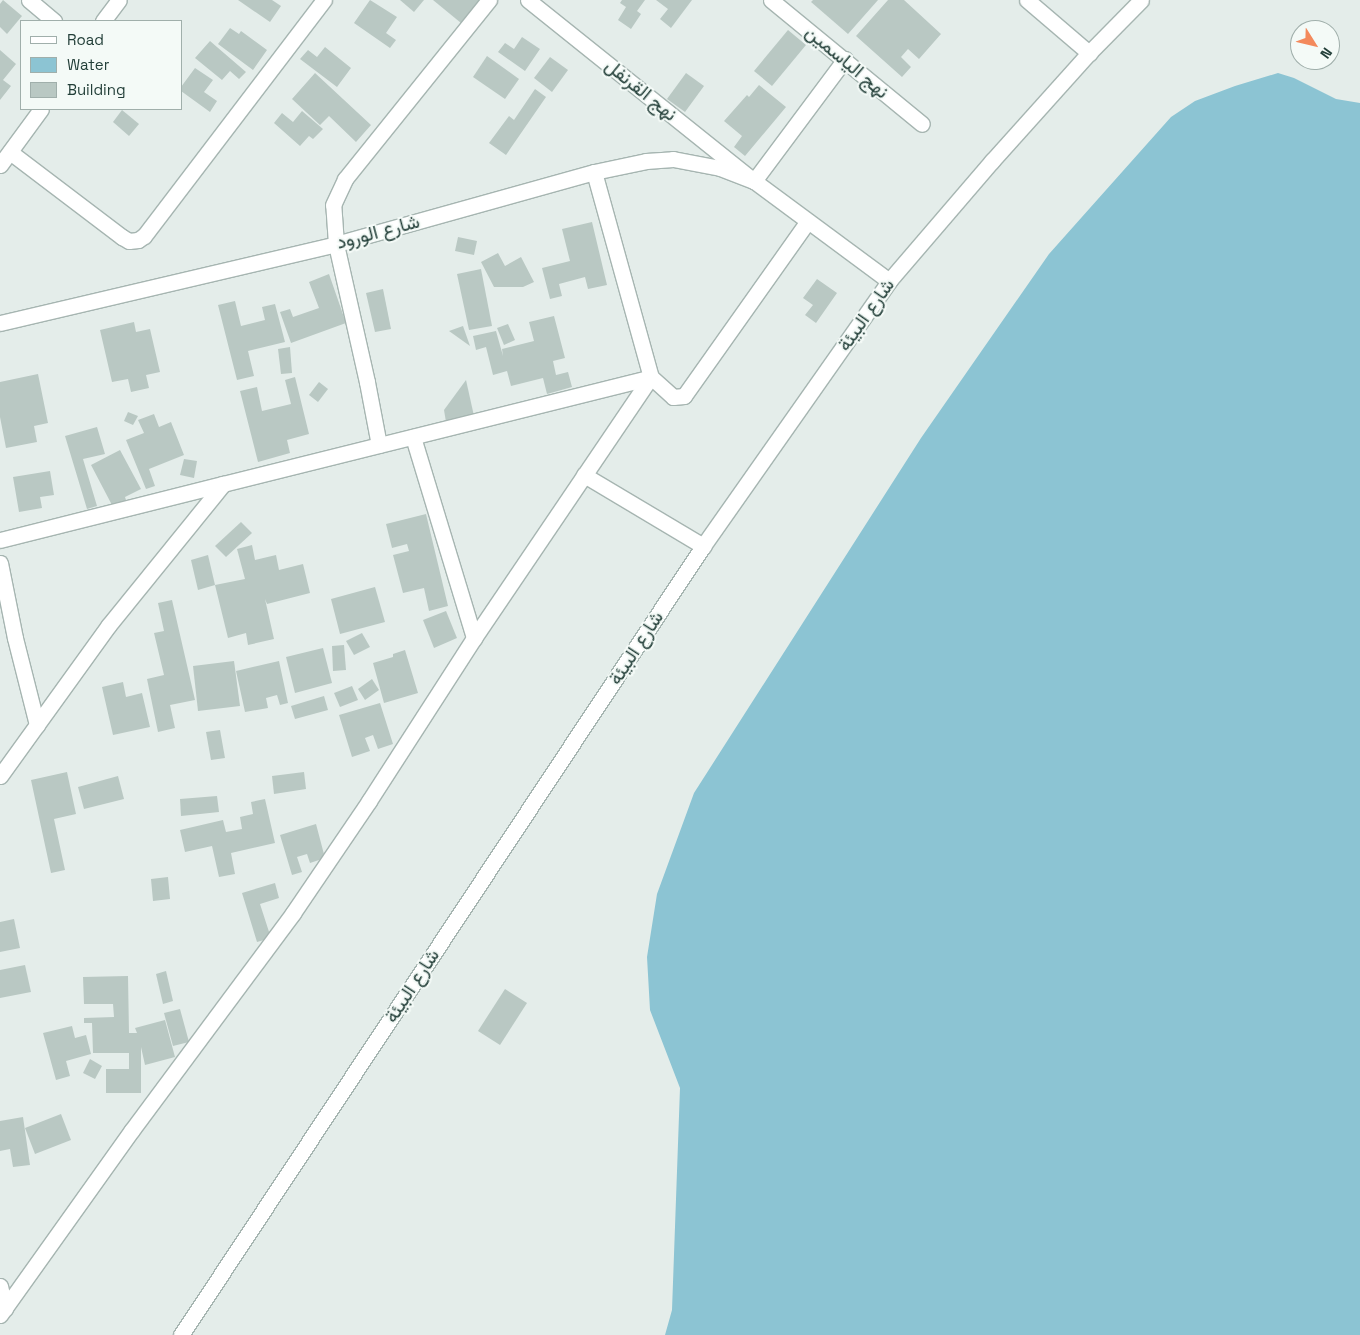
<!DOCTYPE html>
<meta charset="utf-8">
<style>
body{margin:0}
#map{position:relative;width:1360px;height:1335px;overflow:hidden;background:#e4edea;font-family:"Space Grotesk",Vazirmatn,sans-serif}
div>[style]{position:absolute}
[style*='--x']{left:calc(var(--x)*1px);top:calc(var(--y)*1px);width:calc(var(--w)*1px);rotate:calc(var(--a)*1deg)}
.water>*{inset:0;background:#8cc4d3}
.building>*{inset:0;background:#b9c8c3}
.roads{filter:drop-shadow(1px 0 #a6b5b1) drop-shadow(-1px 0 #a6b5b1) drop-shadow(0 1px #a6b5b1) drop-shadow(0 -1px #a6b5b1)}
.minor>*{height:15px;margin:-7.5px;padding:0 7.5px;transform-origin:7.5px;border-radius:7.5px;background:#fff}
.tertiary>*{height:15px;margin:-7.5px;padding:0 7.5px;transform-origin:7.5px;border-radius:7.5px;background:#fff}
.secondary>*{height:15px;margin:-7.5px;padding:0 7.5px;transform-origin:7.5px;border-radius:7.5px;background:#fff}
span{translate:-50% -50%;white-space:nowrap;text-align:center;line-height:1.15;-webkit-text-stroke:4px #f4faf7;paint-order:stroke}
.street-label{font-size:19px;color:#233f39}
.legend{position:absolute;left:20px;top:20px;width:162px;height:90px;box-sizing:border-box;background:#f4faf7;border:1px solid #a0afab;margin:0;padding:6px 9px;list-style:none;font-size:15px;color:#233f39}
.legend li{display:flex;align-items:center;gap:10px;height:25px}
.legend b{width:25px;border:1px solid #a0afab}
.north{position:absolute;left:1290px;top:20px;width:50px;height:50px;box-sizing:border-box;background:#f4faf7;border:1px solid #a0afab;border-radius:50%;rotate:126deg;font-size:14px;font-weight:700;line-height:20px;text-align:center;color:#233f39}
.north::after{content:'';display:block;margin:auto;width:18px;height:22px;background:#f3895c;clip-path:polygon(50% 0,100% 100%,50% 72%,0 100%)}
</style>
<div id="map">
<div class="water">
<i style="clip-path:polygon(1278px 73px,1294px 78px,1336px 99px,1360px 103px,1360px 1335px,665px 1335px,672px 1310px,680px 1088px,650px 1010px,647px 957px,657px 894px,694px 793px,921px 438px,1049px 254px,1171px 117px,1195px 101px,1235px 86px)"></i>
</div>
<div class="building">
<i style="clip-path:polygon(3px 0,22px 16px,7px 34px,0 27px,0 4px)"></i>
<i style="clip-path:polygon(238px 0,272px 0,281px 6px,270px 22px)"></i>
<i style="clip-path:polygon(370px 0,397px 17px,386px 33px,396px 40px,390px 48px,354px 23px)"></i>
<i style="clip-path:polygon(400px 0,424px 0,414px 12px)"></i>
<i style="clip-path:polygon(433px 0,480px 0,461px 23px)"></i>
<i style="clip-path:polygon(622px 0,645px 0,637px 11px,641px 14px,631px 29px,618px 20px,626px 7px,620px 3px)"></i>
<i style="clip-path:polygon(656px 0,692px 0,671px 28px,660px 19px,668px 9px)"></i>
<i style="clip-path:polygon(813px 0,878px 0,848px 34px,811px 2px)"></i>
<i style="clip-path:polygon(888px 0,904px 0,941px 34px,919px 59px,908px 49px,901px 57px,911px 67px,902px 77px,856px 36px)"></i>
<i style="clip-path:polygon(230px 28px,239px 34px,241px 31px,267px 50px,253px 70px,218px 44px)"></i>
<i style="clip-path:polygon(788px 30px,806px 45px,772px 86px,754px 71px)"></i>
<i style="clip-path:polygon(522px 37px,540px 49px,525px 71px,498px 52px,505px 43px,514px 49px)"></i>
<i style="clip-path:polygon(210px 41px,246px 72px,239px 79px,230px 71px,222px 80px,195px 58px)"></i>
<i style="clip-path:polygon(325px 47px,351px 68px,337px 87px,300px 59px,308px 50px,317px 57px)"></i>
<i style="clip-path:polygon(0 50px,16px 64px,3px 80px,11px 86px,0 100px)"></i>
<i style="clip-path:polygon(487px 56px,519px 79px,505px 99px,473px 77px)"></i>
<i style="clip-path:polygon(550px 57px,568px 70px,552px 92px,534px 78px)"></i>
<i style="clip-path:polygon(195px 68px,213px 80px,204px 92px,217px 101px,210px 112px,181px 91px,181px 87px)"></i>
<i style="clip-path:polygon(315px 73px,371px 125px,356px 142px,329px 116px,320px 125px,292px 99px)"></i>
<i style="clip-path:polygon(686px 73px,704px 86px,685px 112px,667px 99px)"></i>
<i style="clip-path:polygon(759px 85px,786px 107px,745px 156px,734px 147px,742px 136px,724px 121px,747px 95px,749px 97px)"></i>
<i style="clip-path:polygon(535px 89px,546px 97px,506px 155px,489px 143px,509px 116px,514px 120px)"></i>
<i style="clip-path:polygon(122px 110px,139px 124px,129px 136px,113px 122px)"></i>
<i style="clip-path:polygon(302px 111px,323px 129px,313px 139px,309px 136px,300px 146px,274px 123px,282px 113px,293px 122px)"></i>
<i style="clip-path:polygon(592px 222px,607px 285px,588px 289px,585px 277px,559px 284px,562px 296px,550px 299px,542px 268px,570px 261px,562px 229px)"></i>
<i style="clip-path:polygon(458px 237px,477px 241px,474px 255px,455px 251px)"></i>
<i style="clip-path:polygon(498px 253px,505px 266px,521px 257px,534px 282px,523px 287px,494px 287px,481px 262px)"></i>
<i style="clip-path:polygon(481px 269px,492px 326px,469px 330px,457px 274px)"></i>
<i style="clip-path:polygon(329px 274px,346px 323px,291px 343px,280px 312px,290px 309px,293px 317px,319px 308px,309px 282px)"></i>
<i style="clip-path:polygon(817px 279px,837px 293px,816px 323px,805px 315px,813px 305px,803px 298px)"></i>
<i style="clip-path:polygon(383px 289px,391px 329px,375px 332px,366px 293px)"></i>
<i style="clip-path:polygon(235px 301px,241px 326px,265px 320px,262px 307px,275px 304px,285px 342px,248px 351px,254px 376px,237px 380px,218px 305px)"></i>
<i style="clip-path:polygon(554px 316px,565px 358px,553px 361px,556px 375px,568px 372px,572px 387px,547px 394px,543px 378px,511px 386px,507px 371px,493px 375px,486px 347px,476px 350px,473px 336px,496px 331px,503px 356px,502px 349px,534px 341px,529px 322px)"></i>
<i style="clip-path:polygon(134px 322px,136px 332px,150px 329px,160px 372px,146px 375px,149px 388px,131px 392px,128px 379px,112px 382px,100px 330px)"></i>
<i style="clip-path:polygon(508px 324px,515px 340px,504px 345px,497px 328px)"></i>
<i style="clip-path:polygon(463px 326px,470px 346px,449px 331px)"></i>
<i style="clip-path:polygon(290px 347px,292px 373px,281px 374px,278px 349px)"></i>
<i style="clip-path:polygon(38px 374px,48px 423px,34px 426px,37px 442px,6px 448px,0 417px,0 382px)"></i>
<i style="clip-path:polygon(295px 377px,309px 434px,287px 440px,290px 453px,258px 462px,240px 391px,257px 387px,262px 411px,291px 404px,285px 380px)"></i>
<i style="clip-path:polygon(466px 380px,474px 416px,446px 422px,444px 410px)"></i>
<i style="clip-path:polygon(319px 382px,328px 389px,318px 402px,309px 395px)"></i>
<i style="clip-path:polygon(128px 412px,138px 416px,133px 425px,124px 421px)"></i>
<i style="clip-path:polygon(154px 414px,159px 427px,171px 422px,184px 455px,149px 469px,155px 486px,146px 489px,126px 440px,144px 433px,138px 420px)"></i>
<i style="clip-path:polygon(97px 427px,105px 454px,83px 459px,97px 506px,87px 509px,65px 436px)"></i>
<i style="clip-path:polygon(120px 450px,141px 489px,125px 497px,126px 500px,113px 507px,91px 465px)"></i>
<i style="clip-path:polygon(184px 459px,197px 461px,194px 478px,180px 475px)"></i>
<i style="clip-path:polygon(50px 471px,54px 495px,40px 497px,42px 508px,19px 512px,13px 477px)"></i>
<i style="clip-path:polygon(426px 514px,448px 606px,429px 611px,424px 588px,403px 593px,393px 555px,409px 551px,407px 544px,392px 548px,386px 524px)"></i>
<i style="clip-path:polygon(241px 522px,252px 533px,226px 557px,215px 546px)"></i>
<i style="clip-path:polygon(252px 545px,255px 560px,276px 555px,279px 570px,303px 564px,310px 593px,267px 604px,265px 599px,274px 639px,248px 645px,246px 633px,228px 638px,215px 585px,245px 579px,237px 549px)"></i>
<i style="clip-path:polygon(208px 555px,215px 585px,198px 590px,191px 560px)"></i>
<i style="clip-path:polygon(375px 587px,385px 622px,340px 634px,331px 599px)"></i>
<i style="clip-path:polygon(172px 600px,195px 700px,170px 705px,175px 728px,158px 732px,147px 679px,164px 675px,154px 633px,164px 631px,158px 603px)"></i>
<i style="clip-path:polygon(446px 611px,457px 638px,434px 648px,423px 620px)"></i>
<i style="clip-path:polygon(362px 633px,370px 647px,354px 655px,346px 641px)"></i>
<i style="clip-path:polygon(344px 645px,346px 670px,333px 671px,332px 646px)"></i>
<i style="clip-path:polygon(323px 648px,332px 683px,295px 693px,286px 657px)"></i>
<i style="clip-path:polygon(405px 650px,418px 693px,384px 703px,373px 663px,393px 657px,393px 654px)"></i>
<i style="clip-path:polygon(234px 661px,240px 706px,198px 711px,193px 666px)"></i>
<i style="clip-path:polygon(279px 661px,288px 703px,280px 705px,277px 695px,266px 698px,268px 708px,245px 712px,236px 671px)"></i>
<i style="clip-path:polygon(372px 679px,379px 690px,365px 700px,358px 689px)"></i>
<i style="clip-path:polygon(123px 682px,126px 697px,142px 693px,150px 727px,113px 735px,102px 687px)"></i>
<i style="clip-path:polygon(352px 686px,358px 700px,340px 707px,334px 693px)"></i>
<i style="clip-path:polygon(324px 696px,328px 710px,295px 719px,291px 706px)"></i>
<i style="clip-path:polygon(380px 703px,393px 744px,378px 749px,373px 735px,365px 738px,370px 751px,352px 757px,339px 715px)"></i>
<i style="clip-path:polygon(220px 730px,225px 758px,211px 760px,206px 732px)"></i>
<i style="clip-path:polygon(67px 772px,76px 814px,54px 819px,65px 870px,51px 873px,31px 780px)"></i>
<i style="clip-path:polygon(304px 772px,306px 789px,274px 794px,272px 776px)"></i>
<i style="clip-path:polygon(118px 776px,124px 799px,84px 809px,78px 787px)"></i>
<i style="clip-path:polygon(217px 796px,219px 812px,181px 816px,180px 799px)"></i>
<i style="clip-path:polygon(265px 799px,275px 843px,231px 853px,235px 874px,219px 877px,212px 846px,185px 852px,180px 830px,223px 820px,226px 832px,242px 829px,240px 817px,253px 814px,251px 802px)"></i>
<i style="clip-path:polygon(316px 824px,325px 858px,310px 863px,307px 854px,297px 857px,302px 872px,292px 875px,280px 835px)"></i>
<i style="clip-path:polygon(168px 877px,170px 899px,153px 901px,151px 879px)"></i>
<i style="clip-path:polygon(275px 883px,279px 898px,260px 904px,271px 938px,257px 942px,242px 893px)"></i>
<i style="clip-path:polygon(14px 919px,20px 948px,0 952px,0 922px)"></i>
<i style="clip-path:polygon(25px 965px,31px 992px,0 998px,0 970px)"></i>
<i style="clip-path:polygon(166px 971px,173px 1001px,163px 1004px,156px 974px)"></i>
<i style="clip-path:polygon(128px 976px,129px 1033px,137px 1033px,135px 1028px,165px 1020px,175px 1057px,145px 1065px,141px 1047px,141px 1093px,106px 1093px,106px 1069px,129px 1069px,129px 1053px,93px 1053px,92px 1023px,84px 1023px,84px 1018px,114px 1017px,113px 1004px,84px 1004px,83px 977px)"></i>
<i style="clip-path:polygon(505px 989px,527px 1003px,500px 1045px,478px 1031px)"></i>
<i style="clip-path:polygon(180px 1009px,189px 1042px,173px 1046px,164px 1013px)"></i>
<i style="clip-path:polygon(72px 1026px,75px 1038px,86px 1035px,91px 1054px,66px 1061px,70px 1076px,56px 1080px,43px 1033px)"></i>
<i style="clip-path:polygon(90px 1059px,102px 1066px,95px 1079px,83px 1073px)"></i>
<i style="clip-path:polygon(61px 1114px,71px 1140px,35px 1154px,25px 1128px)"></i>
<i style="clip-path:polygon(23px 1117px,30px 1165px,13px 1167px,10px 1149px,0 1151px,0 1121px)"></i>
</div>
<div class="roads">
<div class="minor">
<i style="--x:29;--y:0;--w:33;--a:40"></i>
<i style="--x:528;--y:0;--w:290;--a:38.7"></i>
<i style="--x:754;--y:181;--w:152;--a:-53.3"></i>
<i style="--x:771;--y:0;--w:195;--a:39.4"></i>
<i style="--x:1027;--y:0;--w:82;--a:40.5"></i>
<i style="--x:103;--y:21;--w:26;--a:-53"></i>
<i style="--x:10;--y:152;--w:141;--a:37.2"></i>
<i style="--x:122;--y:237;--w:8;--a:30"></i>
<i style="--x:129;--y:241;--w:9;--a:-6"></i>
<i style="--x:138;--y:240;--w:7;--a:-34"></i>
<i style="--x:144;--y:236;--w:297;--a:-52.7"></i>
<i style="--x:0;--y:165;--w:69;--a:-53.8"></i>
<i style="--x:594;--y:172;--w:213;--a:74.5"></i>
<i style="--x:651;--y:377;--w:30;--a:42"></i>
<i style="--x:673;--y:397;--w:11;--a:-5"></i>
<i style="--x:684;--y:396;--w:214;--a:-54.7"></i>
<i style="--x:413;--y:437;--w:210;--a:73.1"></i>
<i style="--x:379;--y:445;--w:64;--a:-100.8"></i>
<i style="--x:367;--y:382;--w:141;--a:-102.7"></i>
<i style="--x:336;--y:244;--w:39;--a:-94"></i>
<i style="--x:333;--y:205;--w:29;--a:-65"></i>
<i style="--x:345;--y:179;--w:230;--a:-51.2"></i>
<i style="--x:584;--y:475;--w:139;--a:30.8"></i>
<i style="--x:0;--y:540;--w:230;--a:-14.1"></i>
<i style="--x:0;--y:563;--w:76;--a:78.7"></i>
<i style="--x:15;--y:638;--w:90;--a:75.8"></i>
<i style="--x:0;--y:776;--w:186;--a:-54.2"></i>
<i style="--x:109;--y:625;--w:181;--a:-51"></i>
<i style="--x:223;--y:484;--w:441;--a:-14"></i>
<i style="--x:0;--y:1286;--w:23;--a:77"></i>
<i style="--x:0;--y:1315;--w:227;--a:-54.5"></i>
<i style="--x:132;--y:1130;--w:270;--a:-53.4"></i>
<i style="--x:293;--y:913;--w:135;--a:-55.8"></i>
<i style="--x:369;--y:801;--w:194;--a:-57.2"></i>
<i style="--x:474;--y:638;--w:315;--a:-55.9"></i>
</div>
<div class="tertiary">
<i style="--x:0;--y:323;--w:345;--a:-13.2"></i>
<i style="--x:336;--y:244;--w:268;--a:-15.6"></i>
<i style="--x:594;--y:172;--w:53;--a:-11.9"></i>
<i style="--x:646;--y:161;--w:27;--a:-4"></i>
<i style="--x:673;--y:159;--w:48;--a:10.8"></i>
<i style="--x:720;--y:168;--w:36;--a:21"></i>
<i style="--x:754;--y:181;--w:168;--a:36.5"></i>
</div>
<div class="secondary">
<i style="--x:181;--y:1335;--w:946;--a:-56.51"></i>
<i style="--x:703;--y:546;--w:324;--a:-54.9"></i>
<i style="--x:889;--y:281;--w:158;--a:-49.4"></i>
<i style="--x:992;--y:161;--w:145;--a:-48.1"></i>
<i style="--x:1089;--y:53;--w:74;--a:-45.5"></i>
</div>
</div>
<div class="street-label">
<span style="left:847px;top:62px;rotate:40deg">نهج الياسمين</span>
<span style="left:641px;top:90px;rotate:39deg">نهج القرنفل</span>
<span style="left:378px;top:232px;rotate:-15deg">شارع الورود</span>
<span style="left:866px;top:315px;rotate:-55deg">شارع البيئة</span>
<span style="left:636px;top:648px;rotate:-57deg">شارع البيئة</span>
<span style="left:412px;top:986px;rotate:-57deg">شارع البيئة</span>
</div>
<ul class="legend">
<li><b style="height:6px;background:#fff"></b>Road</li>
<li><b style="height:14px;background:#8cc4d3"></b>Water</li>
<li><b style="height:14px;background:#b9c8c3"></b>Building</li>
</ul>
<div class="north">N</div>
</div>
